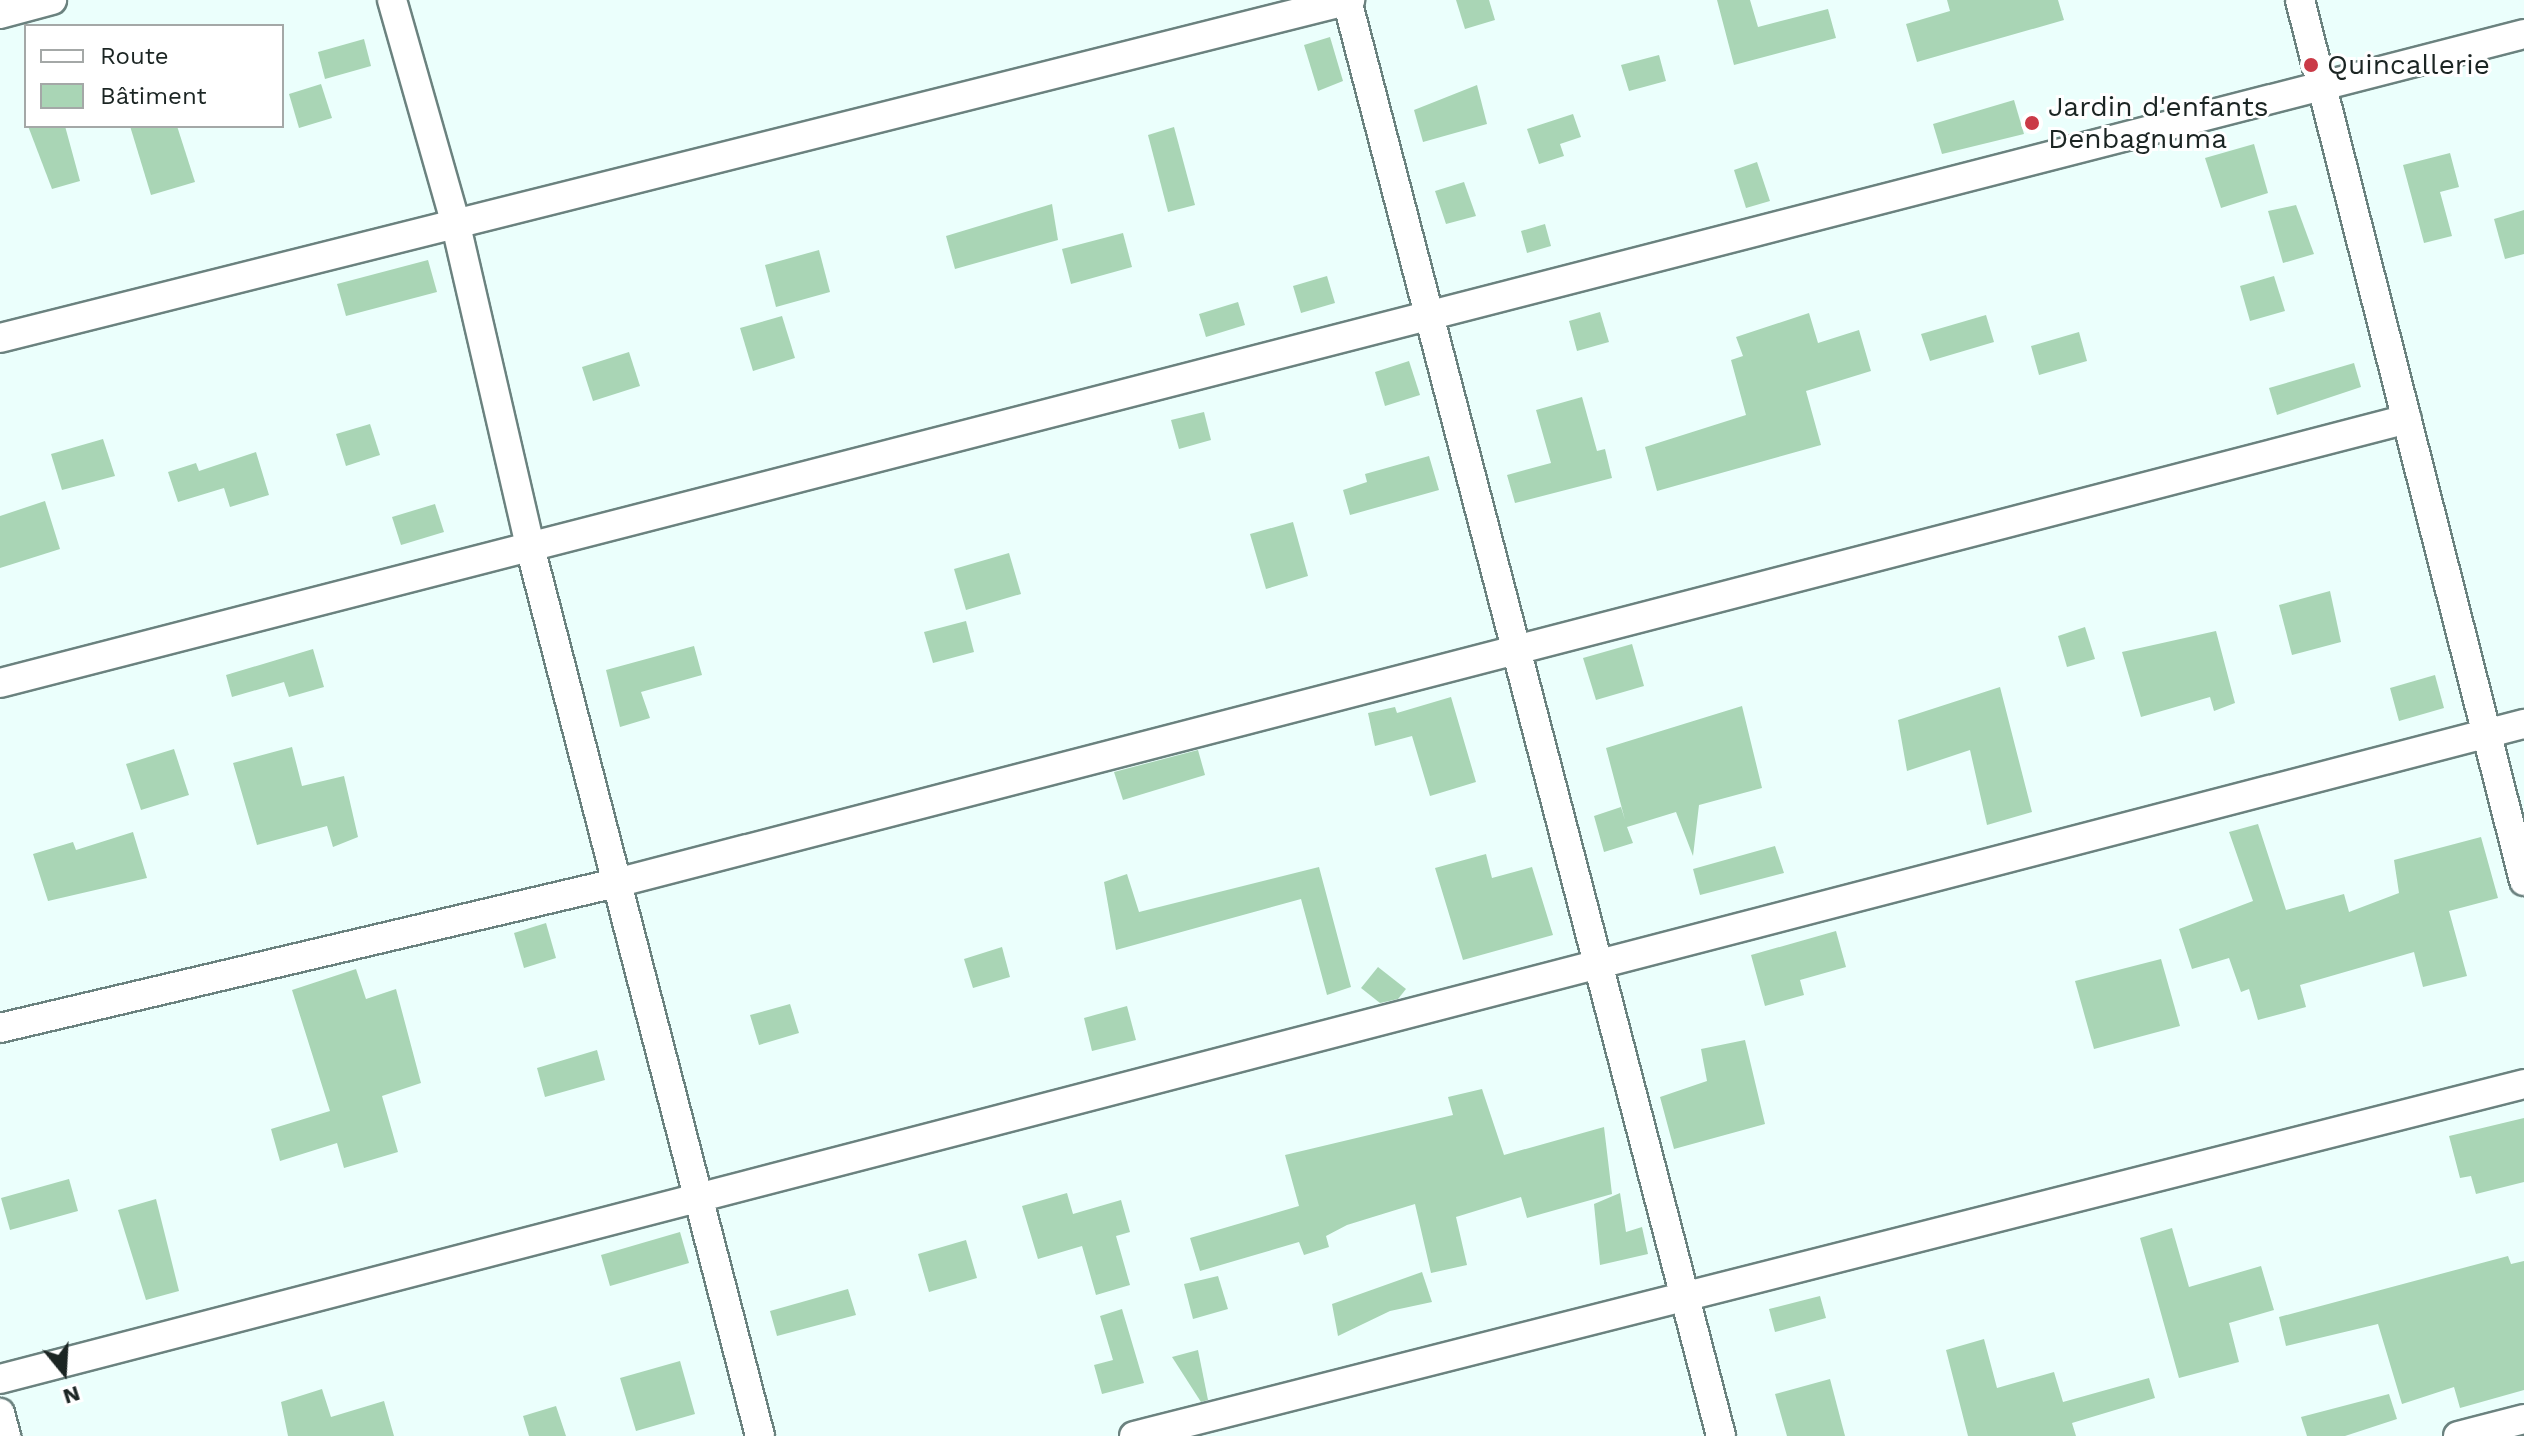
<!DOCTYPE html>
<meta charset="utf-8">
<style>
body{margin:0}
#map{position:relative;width:2524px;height:1436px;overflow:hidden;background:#ebfffc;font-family:"Work Sans",sans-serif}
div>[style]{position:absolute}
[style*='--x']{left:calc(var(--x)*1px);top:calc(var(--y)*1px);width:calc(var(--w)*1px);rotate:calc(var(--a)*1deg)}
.building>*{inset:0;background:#a9d5b5}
.roads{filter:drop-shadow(2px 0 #6b827f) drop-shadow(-2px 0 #6b827f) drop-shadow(0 2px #6b827f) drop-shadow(0 -2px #6b827f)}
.minor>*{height:28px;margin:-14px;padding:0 14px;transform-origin:14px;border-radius:14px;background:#fff}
.dots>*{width:22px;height:22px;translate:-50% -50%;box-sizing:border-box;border:4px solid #fff;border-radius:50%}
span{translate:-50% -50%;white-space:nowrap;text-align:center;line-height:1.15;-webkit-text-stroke:6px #fff;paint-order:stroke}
.poi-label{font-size:28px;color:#1b2523}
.left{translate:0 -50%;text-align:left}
.legend{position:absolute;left:24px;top:24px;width:260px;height:104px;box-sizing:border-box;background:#fff;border:2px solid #a4a8a7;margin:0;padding:10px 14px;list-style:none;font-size:24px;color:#1b2523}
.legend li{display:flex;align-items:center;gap:16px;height:40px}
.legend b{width:40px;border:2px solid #a4a8a7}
.north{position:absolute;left:24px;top:1332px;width:80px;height:80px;-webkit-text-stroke:6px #fff;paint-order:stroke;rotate:162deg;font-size:22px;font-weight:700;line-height:32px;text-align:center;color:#1b2523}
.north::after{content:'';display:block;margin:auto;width:28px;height:36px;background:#1b2523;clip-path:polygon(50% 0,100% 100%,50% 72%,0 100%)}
</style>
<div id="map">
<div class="building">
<i style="clip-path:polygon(1456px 0,1489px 0,1495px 20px,1465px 29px)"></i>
<i style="clip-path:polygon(1717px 0,1750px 0,1758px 27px,1828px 9px,1836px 38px,1734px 65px)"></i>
<i style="clip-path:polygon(1947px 0,2058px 0,2064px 20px,1917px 62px,1906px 24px,1950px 11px)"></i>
<i style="clip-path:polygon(1330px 37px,1343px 81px,1318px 91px,1304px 45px)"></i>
<i style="clip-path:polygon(364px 39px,371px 66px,325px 79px,318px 52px)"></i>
<i style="clip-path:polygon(1659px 55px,1666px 81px,1629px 91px,1621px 65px)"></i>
<i style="clip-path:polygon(321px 84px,332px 118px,299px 128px,289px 94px)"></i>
<i style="clip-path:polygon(1477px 85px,1487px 124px,1423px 142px,1414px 110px)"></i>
<i style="clip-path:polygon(2014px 100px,2024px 134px,1942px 154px,1933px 124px)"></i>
<i style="clip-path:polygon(1573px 114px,1581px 137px,1560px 144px,1564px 156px,1539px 164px,1527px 129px)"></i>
<i style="clip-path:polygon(28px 126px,65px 126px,80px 181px,52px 189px)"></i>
<i style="clip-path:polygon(130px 126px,177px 126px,195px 182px,151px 195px)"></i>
<i style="clip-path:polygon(1174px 127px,1195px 205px,1168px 212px,1148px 135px)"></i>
<i style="clip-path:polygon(2254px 144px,2268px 193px,2221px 208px,2205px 158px)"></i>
<i style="clip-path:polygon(2450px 153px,2459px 187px,2440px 192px,2452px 236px,2424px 243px,2403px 165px)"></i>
<i style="clip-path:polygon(1757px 162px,1770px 201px,1746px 208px,1734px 170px)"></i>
<i style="clip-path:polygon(1464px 182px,1476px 216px,1446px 224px,1435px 191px)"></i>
<i style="clip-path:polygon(1052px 204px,1058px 240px,955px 269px,946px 236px)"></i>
<i style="clip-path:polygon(2296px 205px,2314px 254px,2283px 263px,2268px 211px)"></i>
<i style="clip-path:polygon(2524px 210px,2524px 254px,2505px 259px,2494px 219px)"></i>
<i style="clip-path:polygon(1545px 224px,1551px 246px,1527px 253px,1521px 231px)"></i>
<i style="clip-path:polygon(1123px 233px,1132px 267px,1071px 284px,1062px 249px)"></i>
<i style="clip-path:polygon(819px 250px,830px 292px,776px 307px,765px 265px)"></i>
<i style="clip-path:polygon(428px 260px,437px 292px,346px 316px,337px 284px)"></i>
<i style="clip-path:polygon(1327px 276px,1335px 303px,1301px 313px,1293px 286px)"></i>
<i style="clip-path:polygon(2274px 276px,2285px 311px,2250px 321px,2240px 286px)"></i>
<i style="clip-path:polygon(1238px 302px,1245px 325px,1206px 337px,1199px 314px)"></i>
<i style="clip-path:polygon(1600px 312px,1609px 342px,1577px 351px,1569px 321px)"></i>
<i style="clip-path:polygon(1809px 313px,1818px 343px,1859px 330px,1871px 371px,1806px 391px,1821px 445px,1657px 491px,1645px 447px,1746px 415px,1731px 360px,1743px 356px,1736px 337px)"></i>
<i style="clip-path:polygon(1986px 315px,1994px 342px,1930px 361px,1921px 334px)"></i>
<i style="clip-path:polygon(782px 316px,795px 358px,753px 371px,740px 328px)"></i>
<i style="clip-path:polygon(2079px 332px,2087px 361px,2039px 375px,2031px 346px)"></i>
<i style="clip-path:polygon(629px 352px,640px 386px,593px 401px,582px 367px)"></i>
<i style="clip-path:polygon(1409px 361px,1420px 395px,1385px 406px,1375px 372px)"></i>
<i style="clip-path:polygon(2354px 363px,2361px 387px,2277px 415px,2269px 388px)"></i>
<i style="clip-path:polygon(1582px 397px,1597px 451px,1605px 449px,1612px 478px,1515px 503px,1507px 475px,1551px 463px,1536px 410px)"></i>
<i style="clip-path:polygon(1204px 412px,1211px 440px,1179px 449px,1171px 420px)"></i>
<i style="clip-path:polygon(370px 424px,380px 455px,346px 466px,336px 434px)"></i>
<i style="clip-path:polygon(103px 439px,115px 476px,62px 490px,51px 454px)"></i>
<i style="clip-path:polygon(256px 452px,269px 495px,230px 507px,224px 488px,178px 502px,168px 472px,196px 463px,199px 471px)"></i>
<i style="clip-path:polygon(1429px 456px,1439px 490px,1350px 515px,1343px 490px,1367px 482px,1365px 474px)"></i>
<i style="clip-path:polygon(45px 501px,60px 549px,0 568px,0 516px)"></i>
<i style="clip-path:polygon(435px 504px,444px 532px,401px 545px,392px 517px)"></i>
<i style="clip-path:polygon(1293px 522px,1308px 576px,1266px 589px,1250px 534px)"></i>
<i style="clip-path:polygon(1009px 553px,1021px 594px,966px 610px,954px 569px)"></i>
<i style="clip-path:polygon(2330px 591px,2341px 642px,2292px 655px,2279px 605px)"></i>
<i style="clip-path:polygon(966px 621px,974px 652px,933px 663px,924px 632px)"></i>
<i style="clip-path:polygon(2085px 627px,2095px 659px,2067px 667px,2058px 636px)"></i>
<i style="clip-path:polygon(2216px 631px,2235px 703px,2214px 711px,2210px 697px,2141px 717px,2122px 652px)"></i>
<i style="clip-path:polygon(1632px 644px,1644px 686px,1596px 700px,1583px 658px)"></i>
<i style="clip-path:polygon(694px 646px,702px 675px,641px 692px,650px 718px,620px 727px,606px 670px)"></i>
<i style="clip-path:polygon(313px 649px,324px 687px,289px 697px,284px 682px,232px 697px,226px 675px)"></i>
<i style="clip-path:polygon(2435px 675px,2444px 708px,2399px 721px,2390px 688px)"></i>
<i style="clip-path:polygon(2000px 687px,2032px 812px,1987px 825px,1970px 750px,1907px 771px,1898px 720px)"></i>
<i style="clip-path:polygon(1451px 697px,1476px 782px,1430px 796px,1412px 736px,1375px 746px,1368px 713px,1395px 707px,1397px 713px)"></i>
<i style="clip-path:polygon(1742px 706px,1762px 788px,1699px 805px,1693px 856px,1676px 812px,1627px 827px,1633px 843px,1604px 852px,1594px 816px,1621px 807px,1625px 820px,1606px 748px)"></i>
<i style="clip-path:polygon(292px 747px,302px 786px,344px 776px,358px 837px,333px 847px,327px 826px,257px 845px,233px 763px)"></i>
<i style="clip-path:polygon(174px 749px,189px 795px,141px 810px,126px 764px)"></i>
<i style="clip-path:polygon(1198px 750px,1205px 775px,1123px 800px,1114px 772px)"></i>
<i style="clip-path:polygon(2258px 824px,2286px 910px,2344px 894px,2349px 912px,2399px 893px,2394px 860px,2481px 837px,2498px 898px,2449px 911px,2467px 976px,2423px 987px,2414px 952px,2300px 985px,2306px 1007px,2258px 1020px,2249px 989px,2241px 992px,2229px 958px,2192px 969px,2179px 929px,2253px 901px,2229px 832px)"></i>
<i style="clip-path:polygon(133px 832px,147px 878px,48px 901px,33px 854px,73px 842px,76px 850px)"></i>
<i style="clip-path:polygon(1775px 846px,1784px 873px,1700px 895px,1693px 869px)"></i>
<i style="clip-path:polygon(1486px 854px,1492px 878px,1532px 867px,1553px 935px,1463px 960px,1435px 868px)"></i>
<i style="clip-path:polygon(1319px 867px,1351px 987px,1327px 995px,1301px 899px,1116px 950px,1104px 882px,1127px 874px,1139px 912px)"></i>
<i style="clip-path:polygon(546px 923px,556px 958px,524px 968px,514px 933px)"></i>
<i style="clip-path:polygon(1836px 931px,1846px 967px,1800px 980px,1804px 995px,1765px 1006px,1751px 955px)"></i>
<i style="clip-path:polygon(1002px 947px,1010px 977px,973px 988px,964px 959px)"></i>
<i style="clip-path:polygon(2161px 959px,2180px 1026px,2094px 1049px,2075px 981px)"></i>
<i style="clip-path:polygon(1378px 967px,1406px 989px,1398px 999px,1380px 1003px,1361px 988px)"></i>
<i style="clip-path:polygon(356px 969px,366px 999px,396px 989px,421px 1083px,382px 1096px,398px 1152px,344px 1168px,337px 1143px,280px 1161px,271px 1129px,330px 1111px,292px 990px)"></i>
<i style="clip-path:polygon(790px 1004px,799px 1033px,759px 1045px,750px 1015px)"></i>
<i style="clip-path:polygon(1127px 1006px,1136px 1040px,1092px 1051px,1084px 1018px)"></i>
<i style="clip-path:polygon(1745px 1040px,1765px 1124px,1674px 1149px,1660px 1097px,1707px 1081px,1701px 1049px)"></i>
<i style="clip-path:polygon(597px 1050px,605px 1080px,545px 1097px,537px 1068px)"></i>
<i style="clip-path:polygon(1482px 1089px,1504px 1155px,1604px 1127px,1612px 1194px,1527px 1218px,1521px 1197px,1456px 1217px,1467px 1265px,1431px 1273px,1415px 1204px,1347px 1225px,1326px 1236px,1329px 1247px,1304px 1255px,1299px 1242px,1200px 1271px,1190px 1238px,1299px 1206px,1285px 1155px,1453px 1115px,1448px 1097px)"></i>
<i style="clip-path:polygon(2524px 1118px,2524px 1182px,2476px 1194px,2471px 1176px,2460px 1178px,2449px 1136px)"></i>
<i style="clip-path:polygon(69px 1179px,78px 1211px,10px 1230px,1px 1198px)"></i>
<i style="clip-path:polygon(1067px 1193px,1073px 1214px,1121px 1200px,1130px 1232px,1116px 1236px,1130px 1285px,1096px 1295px,1082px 1246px,1038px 1259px,1022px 1206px)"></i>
<i style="clip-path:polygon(1620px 1193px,1626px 1232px,1642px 1227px,1648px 1254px,1600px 1265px,1594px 1204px)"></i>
<i style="clip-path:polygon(156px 1199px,179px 1291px,146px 1300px,118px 1210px)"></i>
<i style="clip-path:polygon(2172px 1228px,2189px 1287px,2261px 1266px,2274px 1310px,2229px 1323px,2239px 1362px,2179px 1378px,2140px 1238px)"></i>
<i style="clip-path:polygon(680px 1232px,689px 1263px,610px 1286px,601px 1255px)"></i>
<i style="clip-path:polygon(966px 1240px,977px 1278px,929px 1292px,918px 1254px)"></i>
<i style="clip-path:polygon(2508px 1256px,2511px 1264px,2524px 1261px,2524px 1390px,2460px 1408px,2454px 1387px,2402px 1404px,2378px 1324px,2286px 1346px,2279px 1317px)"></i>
<i style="clip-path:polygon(1422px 1272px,1432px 1302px,1390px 1311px,1338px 1336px,1332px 1304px)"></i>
<i style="clip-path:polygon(1218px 1276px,1228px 1309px,1193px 1319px,1184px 1284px)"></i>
<i style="clip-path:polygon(848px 1289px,856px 1315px,777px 1336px,770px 1311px)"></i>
<i style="clip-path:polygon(1820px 1296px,1826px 1318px,1775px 1332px,1769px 1309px)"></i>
<i style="clip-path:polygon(1122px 1309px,1144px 1383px,1102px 1394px,1094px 1365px,1113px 1360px,1100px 1316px)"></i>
<i style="clip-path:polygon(1984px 1339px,1997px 1388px,2054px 1372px,2063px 1402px,2149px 1378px,2155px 1398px,2072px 1423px,2076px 1436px,1968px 1436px,1946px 1350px)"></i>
<i style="clip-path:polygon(1198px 1350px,1208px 1400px,1201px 1402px,1172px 1357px)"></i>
<i style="clip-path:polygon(680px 1361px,695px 1414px,636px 1431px,620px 1378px)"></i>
<i style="clip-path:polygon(1830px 1379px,1845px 1436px,1787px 1436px,1775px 1394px)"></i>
<i style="clip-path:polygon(322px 1389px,331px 1417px,384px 1401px,394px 1436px,288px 1436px,281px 1402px)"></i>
<i style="clip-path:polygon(2389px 1394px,2397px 1419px,2345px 1436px,2307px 1436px,2301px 1417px)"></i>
<i style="clip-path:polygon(556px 1406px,566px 1436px,529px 1436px,523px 1416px)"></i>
</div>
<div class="roads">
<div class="minor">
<i style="--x:392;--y:0;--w:230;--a:74.1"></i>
<i style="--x:455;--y:221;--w:339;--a:77"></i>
<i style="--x:531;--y:551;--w:914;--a:75.49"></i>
<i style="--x:1347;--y:0;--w:1484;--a:75.4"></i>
<i style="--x:2300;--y:0;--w:909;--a:75.73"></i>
<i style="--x:0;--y:14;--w:54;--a:-15.1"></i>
<i style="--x:0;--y:338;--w:1392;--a:-14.06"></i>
<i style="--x:0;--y:683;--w:2606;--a:-14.42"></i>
<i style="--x:0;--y:1028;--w:633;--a:-13.25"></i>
<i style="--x:616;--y:883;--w:1850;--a:-14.52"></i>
<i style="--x:0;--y:1379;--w:2608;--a:-14.55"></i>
<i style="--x:0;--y:1413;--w:24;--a:75"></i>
<i style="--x:1134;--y:1436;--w:1434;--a:-14.21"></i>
<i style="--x:2458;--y:1436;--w:68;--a:-14.4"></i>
</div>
</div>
<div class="dots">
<i style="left:2311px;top:65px;background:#ca3a47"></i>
<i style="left:2032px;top:123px;background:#ca3a47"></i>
</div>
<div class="poi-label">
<span class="left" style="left:2327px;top:65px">Quincallerie</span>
<span class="left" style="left:2048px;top:123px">Jardin d'enfants<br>Denbagnuma</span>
</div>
<ul class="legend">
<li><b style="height:10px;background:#fff"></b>Route</li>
<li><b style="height:22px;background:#a9d5b5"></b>Bâtiment</li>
</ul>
<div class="north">N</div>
</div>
